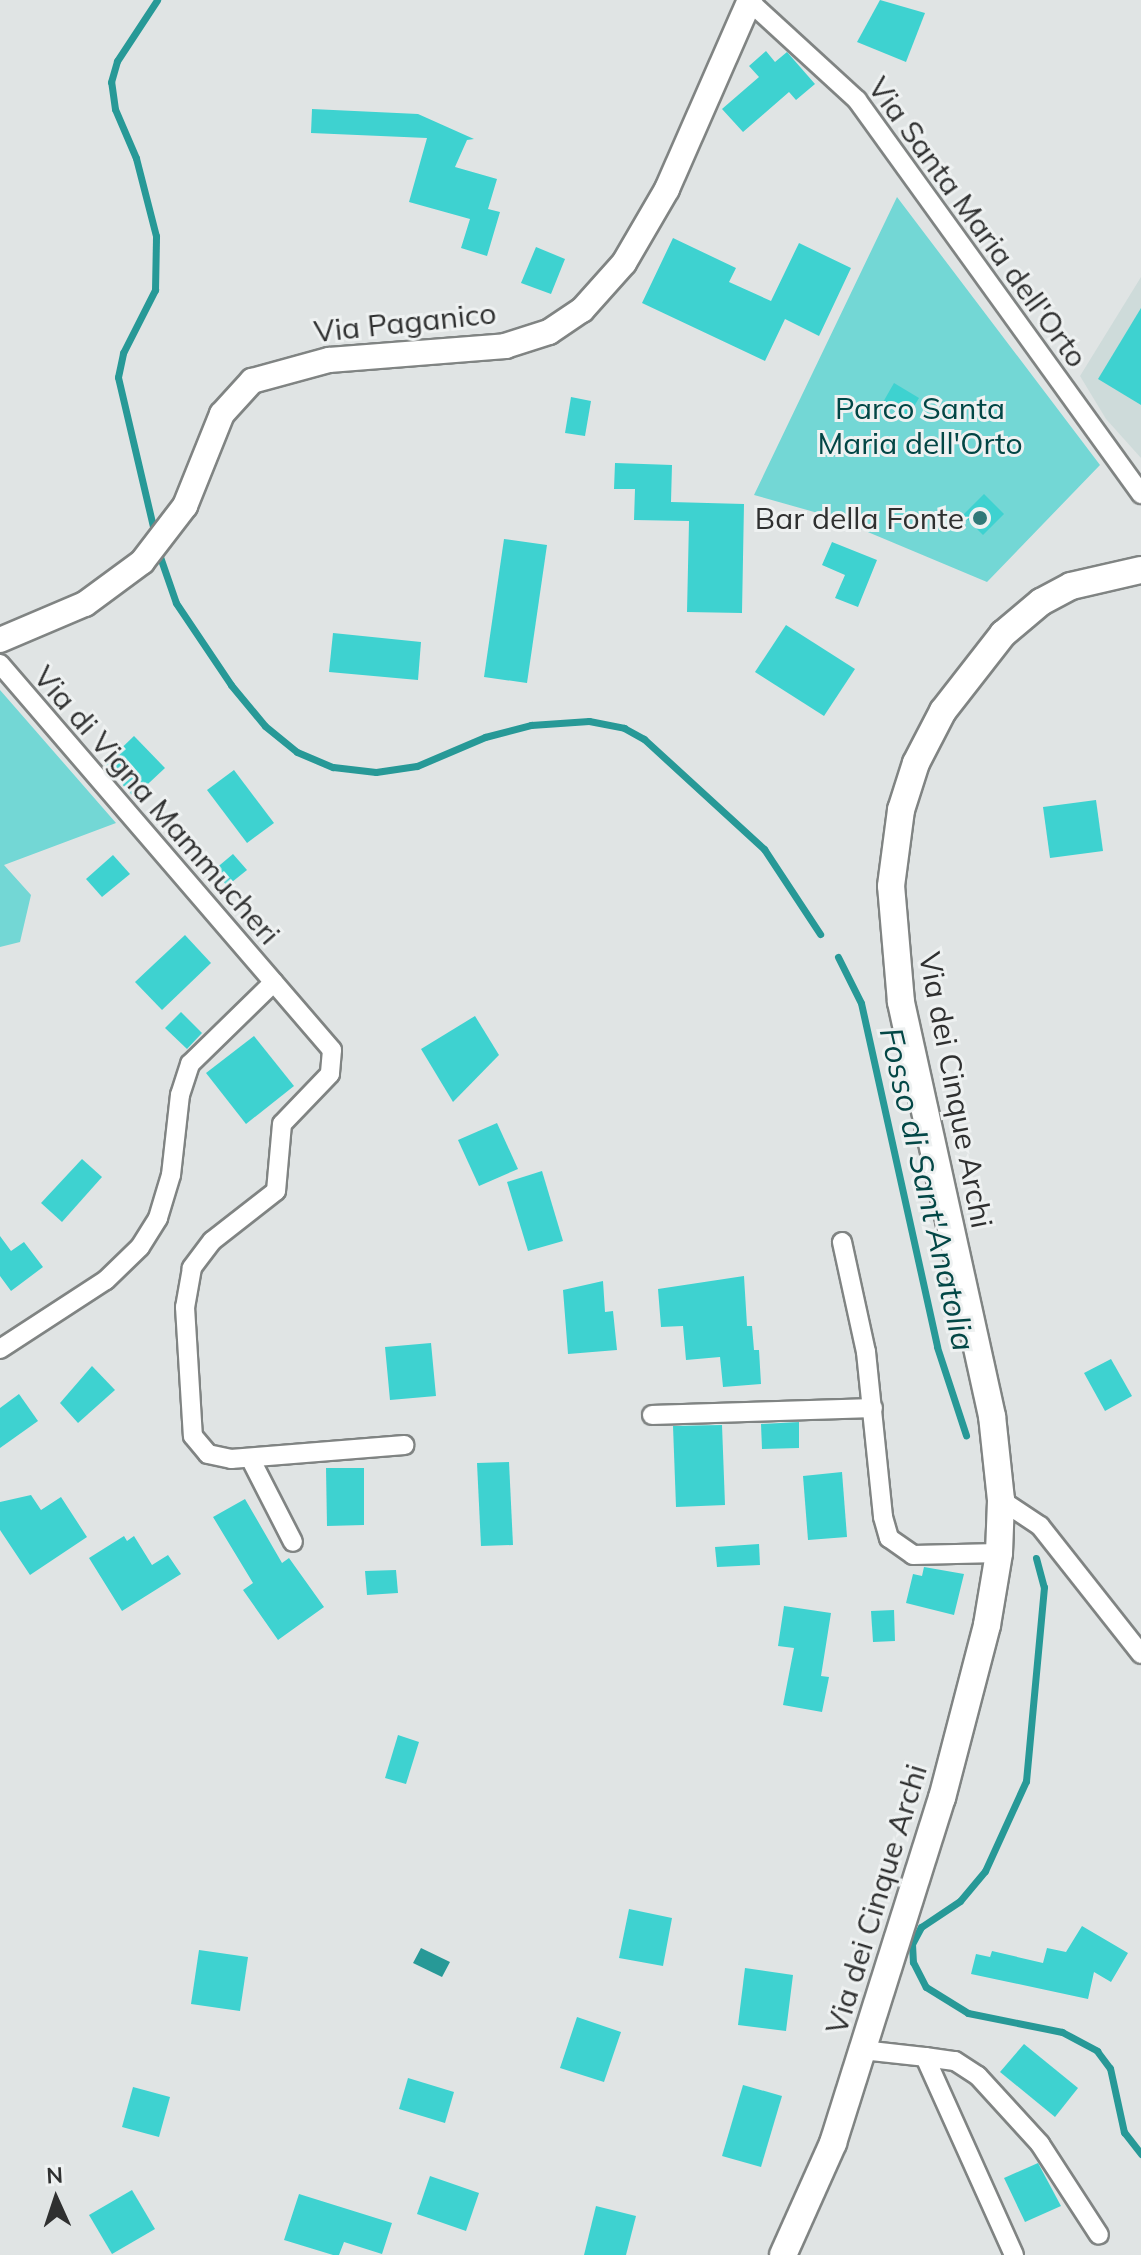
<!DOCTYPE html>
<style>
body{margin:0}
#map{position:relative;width:1141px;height:2255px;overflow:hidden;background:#e0e4e4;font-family:Mulish,sans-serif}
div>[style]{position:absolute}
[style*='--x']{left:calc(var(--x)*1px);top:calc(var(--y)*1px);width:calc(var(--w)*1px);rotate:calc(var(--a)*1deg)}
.built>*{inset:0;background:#cedbda}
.green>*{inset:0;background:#73d7d5}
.water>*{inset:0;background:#279997}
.stream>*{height:7px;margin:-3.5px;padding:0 3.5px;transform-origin:3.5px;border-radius:3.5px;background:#279997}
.building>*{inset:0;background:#3ed2d0}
.roads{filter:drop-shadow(2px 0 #808483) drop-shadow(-2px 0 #808483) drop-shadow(0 2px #808483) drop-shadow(0 -2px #808483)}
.minor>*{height:18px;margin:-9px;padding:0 9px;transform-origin:9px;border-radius:9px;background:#fff}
.tertiary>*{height:24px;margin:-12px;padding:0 12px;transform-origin:12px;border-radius:12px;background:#fff}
.secondary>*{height:26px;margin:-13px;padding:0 13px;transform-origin:13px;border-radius:13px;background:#fff}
.dots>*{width:22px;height:22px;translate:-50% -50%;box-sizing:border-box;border:4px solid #eef1f1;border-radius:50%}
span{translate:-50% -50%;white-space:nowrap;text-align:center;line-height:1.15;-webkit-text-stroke:6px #eef1f1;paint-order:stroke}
.street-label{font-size:30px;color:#2f3030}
.park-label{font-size:30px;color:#024645}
.poi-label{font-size:30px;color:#2f3030}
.right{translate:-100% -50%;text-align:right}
.water-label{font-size:32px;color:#034746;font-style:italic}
.north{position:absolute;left:16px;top:2159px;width:80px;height:80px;-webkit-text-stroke:6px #eef1f1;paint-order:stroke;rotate:357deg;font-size:22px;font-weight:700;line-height:32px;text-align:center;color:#2f3030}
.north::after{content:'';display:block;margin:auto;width:28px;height:36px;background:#2f3030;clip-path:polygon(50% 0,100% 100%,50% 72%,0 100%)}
</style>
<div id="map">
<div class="built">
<i style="clip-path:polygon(1141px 277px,1141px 458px,1106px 419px,1080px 376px)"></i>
</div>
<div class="green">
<i style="clip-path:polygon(897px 197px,1100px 465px,987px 582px,832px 517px,754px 495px)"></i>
<i style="clip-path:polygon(0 690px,116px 823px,4px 865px,31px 895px,20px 942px,0 947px)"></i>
</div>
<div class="water">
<i style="clip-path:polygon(421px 1948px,450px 1962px,442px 1977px,413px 1963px)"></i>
</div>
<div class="stream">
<i style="--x:155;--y:535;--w:162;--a:-103.2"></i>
<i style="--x:118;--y:377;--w:25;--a:-78"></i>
<i style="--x:123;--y:353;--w:71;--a:-63.1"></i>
<i style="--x:155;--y:290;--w:54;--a:-88.9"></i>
<i style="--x:156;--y:236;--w:81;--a:-104.4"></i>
<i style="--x:136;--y:158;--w:53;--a:-113.2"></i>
<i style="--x:115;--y:109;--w:27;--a:-98"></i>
<i style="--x:111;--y:82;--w:22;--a:-74"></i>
<i style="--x:117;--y:61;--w:73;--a:-56.7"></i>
<i style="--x:158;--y:551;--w:55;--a:70.9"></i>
<i style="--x:176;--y:603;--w:99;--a:56.1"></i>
<i style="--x:231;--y:685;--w:53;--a:50.3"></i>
<i style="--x:265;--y:726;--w:41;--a:39.1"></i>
<i style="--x:297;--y:752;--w:39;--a:23"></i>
<i style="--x:333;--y:767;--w:43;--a:6.6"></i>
<i style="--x:376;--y:772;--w:41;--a:-8.3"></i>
<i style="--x:417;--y:766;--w:74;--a:-23.1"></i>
<i style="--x:485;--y:737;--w:48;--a:-14.6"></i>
<i style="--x:531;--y:725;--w:58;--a:-3.9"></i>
<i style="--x:589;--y:721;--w:36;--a:11"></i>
<i style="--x:624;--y:728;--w:23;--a:29"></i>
<i style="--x:644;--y:739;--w:163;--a:42.5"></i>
<i style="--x:764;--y:849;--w:102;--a:56.6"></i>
<i style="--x:838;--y:957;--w:51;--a:63.4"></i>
<i style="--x:861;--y:1003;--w:352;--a:77.5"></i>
<i style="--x:937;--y:1347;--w:93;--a:71.8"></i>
<i style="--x:1036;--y:1558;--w:30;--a:75"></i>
<i style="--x:1044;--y:1587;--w:195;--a:95.3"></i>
<i style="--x:1026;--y:1781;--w:99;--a:114.5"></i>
<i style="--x:985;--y:1871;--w:39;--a:130"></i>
<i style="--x:960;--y:1901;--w:47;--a:146.3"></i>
<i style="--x:921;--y:1927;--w:19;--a:118"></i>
<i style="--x:912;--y:1944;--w:18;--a:87"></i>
<i style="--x:913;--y:1962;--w:28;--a:63"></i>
<i style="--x:926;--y:1987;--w:49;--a:31.8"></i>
<i style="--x:968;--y:2013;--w:96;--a:11.4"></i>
<i style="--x:1062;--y:2032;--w:40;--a:28"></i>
<i style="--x:1097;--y:2051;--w:21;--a:53"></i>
<i style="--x:1110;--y:2068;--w:66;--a:77.7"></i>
<i style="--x:1124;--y:2132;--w:28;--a:52"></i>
</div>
<div class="building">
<i style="clip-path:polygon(880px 0,925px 13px,906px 62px,857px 42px)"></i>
<i style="clip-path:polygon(766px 51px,775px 62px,787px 52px,815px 84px,796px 100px,789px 92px,743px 132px,722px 109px,759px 77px,749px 66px)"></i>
<i style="clip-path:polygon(312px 109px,418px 114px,474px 139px,467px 140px,455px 167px,497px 179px,488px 209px,500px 212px,487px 256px,461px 248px,470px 219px,409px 202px,427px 138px,311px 133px)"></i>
<i style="clip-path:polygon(673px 238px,736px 268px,729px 282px,771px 301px,799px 243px,851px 268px,819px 336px,785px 319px,765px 361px,642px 303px)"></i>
<i style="clip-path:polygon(536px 247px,565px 259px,551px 294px,521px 283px)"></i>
<i style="clip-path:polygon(1141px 308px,1141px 405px,1098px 379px)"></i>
<i style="clip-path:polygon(894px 383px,919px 398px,907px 418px,882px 404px)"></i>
<i style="clip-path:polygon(571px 397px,591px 401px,585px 436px,565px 433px)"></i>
<i style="clip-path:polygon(615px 463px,672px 465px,671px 502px,744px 504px,742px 613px,687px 612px,689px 521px,634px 520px,635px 489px,614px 489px)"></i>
<i style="clip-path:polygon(984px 494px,1004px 514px,983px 535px,963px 515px)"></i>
<i style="clip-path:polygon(504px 539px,547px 545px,527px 683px,484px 677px)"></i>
<i style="clip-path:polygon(832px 542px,877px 560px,858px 607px,835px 598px,845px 575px,822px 565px)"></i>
<i style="clip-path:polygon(786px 625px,855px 669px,824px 716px,755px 672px)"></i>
<i style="clip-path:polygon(333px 633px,421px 642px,418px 680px,329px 672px)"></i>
<i style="clip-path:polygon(134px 736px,165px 768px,134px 797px,104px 765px)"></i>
<i style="clip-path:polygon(234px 770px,274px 823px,247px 843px,207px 790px)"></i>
<i style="clip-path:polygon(1096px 800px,1103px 851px,1050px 858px,1043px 807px)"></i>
<i style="clip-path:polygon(233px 854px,247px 870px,227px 886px,214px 870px)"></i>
<i style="clip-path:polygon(113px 855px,130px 874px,102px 897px,86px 879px)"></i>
<i style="clip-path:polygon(185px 935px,211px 963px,162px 1010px,135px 982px)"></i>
<i style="clip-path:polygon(181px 1012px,202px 1033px,187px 1049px,165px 1028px)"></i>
<i style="clip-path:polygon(475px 1016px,499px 1055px,453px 1102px,421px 1049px)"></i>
<i style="clip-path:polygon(254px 1036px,294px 1086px,246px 1124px,206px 1073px)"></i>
<i style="clip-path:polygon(497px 1123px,518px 1169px,479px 1186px,458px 1140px)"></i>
<i style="clip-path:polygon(82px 1159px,102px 1177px,62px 1222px,41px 1203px)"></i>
<i style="clip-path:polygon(542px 1171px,563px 1241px,528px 1251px,507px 1182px)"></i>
<i style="clip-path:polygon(0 1236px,11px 1251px,24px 1242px,43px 1267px,11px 1291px,0 1276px)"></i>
<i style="clip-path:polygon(744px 1276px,747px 1326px,752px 1326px,754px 1350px,759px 1350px,761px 1384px,723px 1387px,720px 1357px,686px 1360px,683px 1326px,661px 1327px,658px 1289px)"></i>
<i style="clip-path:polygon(603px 1281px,605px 1312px,613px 1311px,617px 1350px,568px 1354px,563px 1290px)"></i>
<i style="clip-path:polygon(431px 1343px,436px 1396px,390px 1400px,385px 1347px)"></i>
<i style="clip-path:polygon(1111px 1359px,1132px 1396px,1105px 1411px,1084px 1373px)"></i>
<i style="clip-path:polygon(92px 1366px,115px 1390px,78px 1423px,60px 1403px)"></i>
<i style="clip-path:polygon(19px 1394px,38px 1421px,0 1448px,0 1408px)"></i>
<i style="clip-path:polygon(799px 1422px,799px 1448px,762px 1449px,761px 1424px)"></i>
<i style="clip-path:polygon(722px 1425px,725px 1505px,676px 1507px,673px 1426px)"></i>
<i style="clip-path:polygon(509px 1462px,513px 1545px,481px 1546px,477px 1463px)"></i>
<i style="clip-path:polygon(326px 1468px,364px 1468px,364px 1525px,327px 1526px)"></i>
<i style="clip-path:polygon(842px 1472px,847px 1537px,808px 1540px,803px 1476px)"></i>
<i style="clip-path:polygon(31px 1495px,41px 1510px,61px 1497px,87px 1537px,30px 1575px,0 1530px,0 1502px)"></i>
<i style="clip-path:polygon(245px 1499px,282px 1563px,289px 1558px,324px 1607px,278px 1640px,243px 1590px,253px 1583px,213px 1517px)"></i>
<i style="clip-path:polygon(124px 1536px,127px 1541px,134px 1536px,152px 1565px,168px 1555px,181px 1574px,122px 1611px,89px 1558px)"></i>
<i style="clip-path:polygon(759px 1544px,760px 1565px,717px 1567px,715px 1547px)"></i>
<i style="clip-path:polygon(924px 1567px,964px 1574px,954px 1615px,906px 1603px,913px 1574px,922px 1576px)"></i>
<i style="clip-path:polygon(396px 1570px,398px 1593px,367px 1595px,365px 1571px)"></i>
<i style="clip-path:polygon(784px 1606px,831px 1613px,821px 1676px,829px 1677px,822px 1712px,783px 1705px,794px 1648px,778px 1646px)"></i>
<i style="clip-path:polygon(894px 1610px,895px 1641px,873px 1642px,871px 1611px)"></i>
<i style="clip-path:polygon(398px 1735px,419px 1742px,406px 1784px,385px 1778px)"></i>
<i style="clip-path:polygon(629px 1909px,672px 1918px,663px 1966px,619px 1958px)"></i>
<i style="clip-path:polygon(1082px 1926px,1128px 1953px,1111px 1982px,1094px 1972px,1088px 1999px,971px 1974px,976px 1954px,990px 1957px,992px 1951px,1043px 1963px,1047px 1948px,1066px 1952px)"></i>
<i style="clip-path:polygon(199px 1950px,248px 1957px,240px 2011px,191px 2004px)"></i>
<i style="clip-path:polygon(745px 1968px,793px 1975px,786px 2031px,738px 2025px)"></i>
<i style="clip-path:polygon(577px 2017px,621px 2032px,604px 2082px,560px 2068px)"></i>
<i style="clip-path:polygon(1024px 2044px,1078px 2088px,1055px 2117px,1000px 2072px)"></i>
<i style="clip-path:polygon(408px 2078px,454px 2092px,445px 2123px,399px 2109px)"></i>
<i style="clip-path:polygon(743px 2085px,782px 2096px,761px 2167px,722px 2156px)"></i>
<i style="clip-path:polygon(133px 2087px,170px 2097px,159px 2137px,122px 2127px)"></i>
<i style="clip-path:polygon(1038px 2163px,1061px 2206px,1025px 2222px,1004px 2178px)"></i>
<i style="clip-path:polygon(430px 2176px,479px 2193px,466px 2231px,417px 2214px)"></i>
<i style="clip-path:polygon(132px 2190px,155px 2229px,112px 2254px,89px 2215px)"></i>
<i style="clip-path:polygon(299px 2194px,392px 2223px,382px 2254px,344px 2242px,339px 2255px,333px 2255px,284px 2240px)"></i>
<i style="clip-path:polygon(596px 2206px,636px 2216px,626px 2255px,584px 2255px)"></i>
</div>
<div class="roads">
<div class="minor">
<i style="--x:749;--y:1;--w:147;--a:42.5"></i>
<i style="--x:857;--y:100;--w:486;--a:54.2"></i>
<i style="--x:0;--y:664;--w:509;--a:49.3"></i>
<i style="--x:332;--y:1050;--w:24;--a:95"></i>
<i style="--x:330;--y:1074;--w:69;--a:133.8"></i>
<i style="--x:282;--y:1124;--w:67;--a:95.1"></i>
<i style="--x:276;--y:1191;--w:81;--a:142"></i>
<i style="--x:212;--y:1241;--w:34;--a:127"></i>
<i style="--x:192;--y:1268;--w:40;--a:100"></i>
<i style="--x:185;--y:1307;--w:129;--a:86.5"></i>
<i style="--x:193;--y:1436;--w:23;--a:50"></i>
<i style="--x:208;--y:1454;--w:24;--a:12"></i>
<i style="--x:231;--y:1459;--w:174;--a:-4.6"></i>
<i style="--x:842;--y:1242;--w:113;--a:77.7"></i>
<i style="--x:866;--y:1352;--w:166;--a:84.1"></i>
<i style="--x:883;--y:1517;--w:22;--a:74"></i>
<i style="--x:889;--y:1538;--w:29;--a:35"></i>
<i style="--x:913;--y:1555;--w:86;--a:-1.3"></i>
<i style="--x:0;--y:1349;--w:126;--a:-33.1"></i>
<i style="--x:106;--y:1280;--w:47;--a:-44.1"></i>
<i style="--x:140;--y:1247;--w:34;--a:-58"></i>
<i style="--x:158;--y:1218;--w:45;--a:-73.2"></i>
<i style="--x:171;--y:1175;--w:81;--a:-83.6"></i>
<i style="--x:180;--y:1095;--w:33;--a:-72"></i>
<i style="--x:190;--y:1064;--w:117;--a:-44.3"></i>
<i style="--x:652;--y:1415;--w:221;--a:-1.8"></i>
<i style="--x:250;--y:1458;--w:94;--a:62.9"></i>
<i style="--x:1001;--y:1500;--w:47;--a:33.7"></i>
<i style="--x:1040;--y:1526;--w:163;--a:51.7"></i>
<i style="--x:862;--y:2050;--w:63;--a:6.3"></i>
<i style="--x:925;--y:2057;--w:217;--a:65.8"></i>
<i style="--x:925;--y:2057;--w:30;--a:8"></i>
<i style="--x:955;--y:2061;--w:27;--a:33"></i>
<i style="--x:978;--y:2076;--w:92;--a:47.6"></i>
<i style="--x:1040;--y:2144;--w:108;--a:57"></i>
</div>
<div class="tertiary">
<i style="--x:0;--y:640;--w:92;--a:-23"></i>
<i style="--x:85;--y:604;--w:71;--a:-36.4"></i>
<i style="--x:142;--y:562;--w:71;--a:-52.5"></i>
<i style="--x:185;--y:506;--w:99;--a:-68.1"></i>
<i style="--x:222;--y:414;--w:45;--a:-47.7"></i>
<i style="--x:252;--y:381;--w:80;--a:-15.3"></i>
<i style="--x:329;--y:360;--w:177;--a:-4.5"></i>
<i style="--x:505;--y:346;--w:46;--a:-17.7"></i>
<i style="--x:549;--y:332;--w:40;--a:-34"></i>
<i style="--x:582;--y:310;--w:63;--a:-48.2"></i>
<i style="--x:624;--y:263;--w:86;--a:-59.8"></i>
<i style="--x:667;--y:189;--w:206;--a:-66.3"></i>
</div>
<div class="secondary">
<i style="--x:783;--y:2255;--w:123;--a:-65.9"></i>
<i style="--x:833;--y:2143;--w:362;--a:-72.5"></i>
<i style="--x:942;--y:1798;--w:179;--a:-75.4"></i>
<i style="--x:987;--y:1625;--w:73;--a:-80.5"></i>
<i style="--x:999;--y:1553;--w:53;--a:-87.8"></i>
<i style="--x:1001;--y:1500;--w:84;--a:-96.1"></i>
<i style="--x:992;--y:1416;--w:424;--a:-102.4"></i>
<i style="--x:901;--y:1002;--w:116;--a:-94.9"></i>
<i style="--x:891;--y:886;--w:77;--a:-82.5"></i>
<i style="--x:901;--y:810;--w:49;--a:-72.3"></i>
<i style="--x:916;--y:763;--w:59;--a:-62.6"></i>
<i style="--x:943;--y:711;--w:98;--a:-52.1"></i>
<i style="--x:1003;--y:634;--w:50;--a:-40.1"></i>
<i style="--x:1041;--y:602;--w:34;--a:-28"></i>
<i style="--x:1071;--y:586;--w:72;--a:-12.9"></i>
</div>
</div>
<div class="dots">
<i style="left:980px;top:518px;background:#307978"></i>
</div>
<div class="street-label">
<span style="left:978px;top:222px;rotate:54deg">Via Santa Maria dell'Orto</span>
<span style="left:405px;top:322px;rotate:-6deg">Via Paganico</span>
<span style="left:157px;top:805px;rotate:49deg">Via di Vigna Mammucheri</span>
<span style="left:956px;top:1090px;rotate:79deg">Via dei Cinque Archi</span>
<span style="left:876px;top:1899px;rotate:-73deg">Via dei Cinque Archi</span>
</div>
<div class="park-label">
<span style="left:920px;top:425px">Parco Santa<br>Maria dell'Orto</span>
</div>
<div class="poi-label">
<span class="right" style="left:964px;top:518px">Bar della Fonte</span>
</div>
<div class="water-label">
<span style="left:928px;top:1189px;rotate:77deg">Fosso di Sant'Anatolia</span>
</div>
<div class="north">N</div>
</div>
